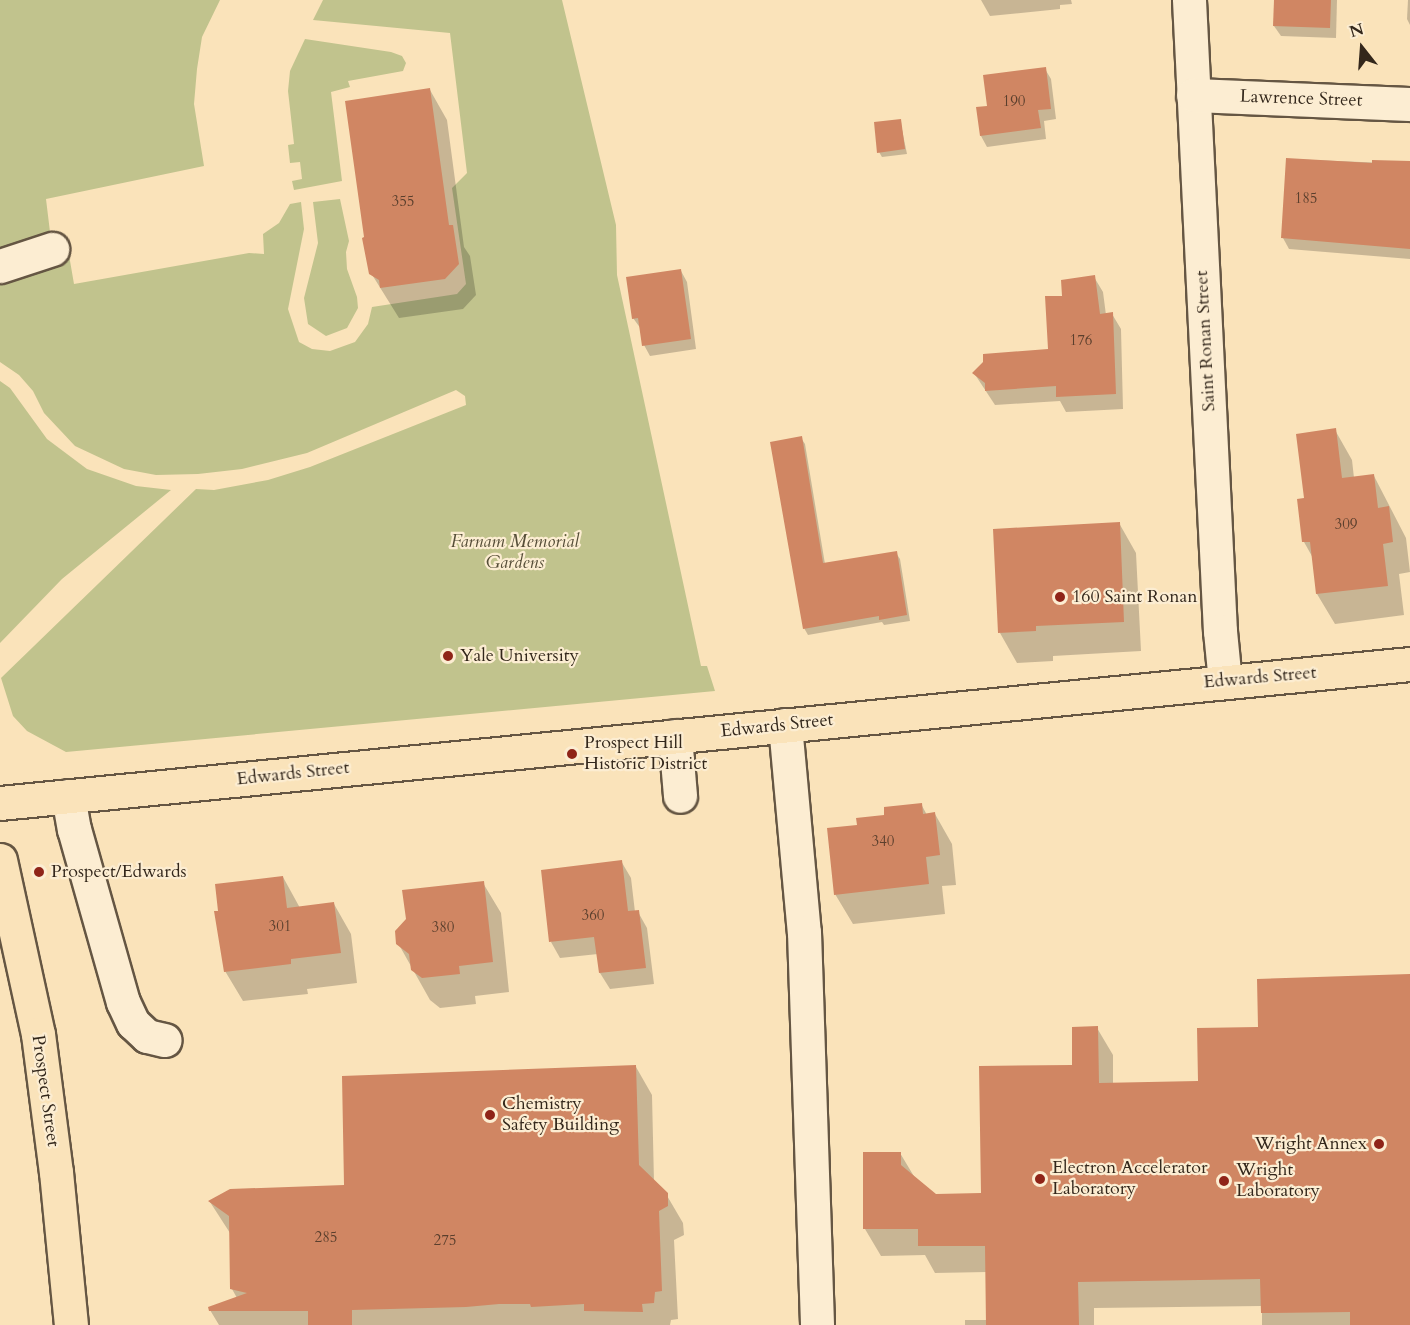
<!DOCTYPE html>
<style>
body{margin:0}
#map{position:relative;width:1410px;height:1325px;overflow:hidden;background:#fae3ba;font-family:Cardo,serif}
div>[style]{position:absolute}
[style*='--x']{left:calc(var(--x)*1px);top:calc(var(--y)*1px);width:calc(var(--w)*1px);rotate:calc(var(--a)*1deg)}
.green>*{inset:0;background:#c1c38d}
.shadow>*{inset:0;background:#0003}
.building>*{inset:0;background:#d08663}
.roads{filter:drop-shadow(2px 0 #655643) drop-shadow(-2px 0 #655643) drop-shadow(0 2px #655643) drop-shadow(0 -2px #655643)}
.minor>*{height:33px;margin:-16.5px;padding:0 16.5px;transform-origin:16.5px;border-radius:16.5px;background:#fcedd2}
.major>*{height:33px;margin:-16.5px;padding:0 16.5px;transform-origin:16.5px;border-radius:16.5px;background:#fae3ba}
.dots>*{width:16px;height:16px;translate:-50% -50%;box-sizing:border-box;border:3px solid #fcedd2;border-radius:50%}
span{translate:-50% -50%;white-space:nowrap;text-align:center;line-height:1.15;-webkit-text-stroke:4.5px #fcedd2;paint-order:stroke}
.number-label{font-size:15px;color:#5a3f2d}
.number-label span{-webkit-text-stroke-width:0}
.street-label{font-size:18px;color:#33271b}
.park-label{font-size:18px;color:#564e38;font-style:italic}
.poi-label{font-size:18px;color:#33271b}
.left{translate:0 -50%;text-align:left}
.right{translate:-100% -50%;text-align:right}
.north{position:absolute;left:1332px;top:18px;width:60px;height:60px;-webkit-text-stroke:4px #fcedd2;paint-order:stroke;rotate:343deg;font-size:16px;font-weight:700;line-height:24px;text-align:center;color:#33271b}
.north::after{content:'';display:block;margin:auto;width:21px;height:27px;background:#33271b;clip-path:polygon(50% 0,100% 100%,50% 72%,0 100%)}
</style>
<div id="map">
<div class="green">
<i style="clip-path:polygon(0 0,220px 0,202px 37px,197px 69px,194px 104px,204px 166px,46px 199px,50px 232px,0 251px)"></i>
<i style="clip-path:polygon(323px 0,562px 0,616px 225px,617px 275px,701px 666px,707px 666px,715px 691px,66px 752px,27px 731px,13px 716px,1px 678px,196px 489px,214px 490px,268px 480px,310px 467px,466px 405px,465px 396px,456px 390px,307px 453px,242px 469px,198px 474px,156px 475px,124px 469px,75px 446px,44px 413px,33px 391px,19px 375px,0 362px,0 279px,69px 255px,74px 284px,249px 253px,264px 254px,263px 234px,279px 223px,290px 204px,301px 202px,304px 229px,288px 309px,299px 342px,312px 349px,330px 351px,355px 342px,368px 324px,372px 307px,457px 294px,466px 284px,452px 188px,467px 173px,450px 33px,313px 20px)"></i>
<i style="clip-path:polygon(305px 39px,391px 52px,402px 56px,406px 63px,403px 71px,348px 81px,350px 87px,331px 92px,342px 181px,294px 190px,292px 181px,302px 179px,300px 162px,290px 163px,288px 145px,294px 144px,288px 91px,290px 71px)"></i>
<i style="clip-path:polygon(340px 199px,349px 241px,346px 252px,347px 269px,357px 297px,358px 308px,347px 328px,326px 336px,308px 324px,304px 298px,318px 243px,313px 202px)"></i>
<i style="clip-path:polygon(0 381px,10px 388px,47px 439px,87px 469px,136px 486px,171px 490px,62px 579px,0 643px)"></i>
</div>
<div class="shadow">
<i style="clip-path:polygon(981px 0,1071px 0,1072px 4px,1060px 5px,1060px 9px,990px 16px)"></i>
<i style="clip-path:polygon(1275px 0,1337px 0,1336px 38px,1281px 36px,1274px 26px)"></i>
<i style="clip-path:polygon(1408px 0,1410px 0,1410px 25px,1407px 19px)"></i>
<i style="clip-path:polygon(1045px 69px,1051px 79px,1056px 119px,1044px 121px,1046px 139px,987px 147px,981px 136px,978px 109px,989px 108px)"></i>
<i style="clip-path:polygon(430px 90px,447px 120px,464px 247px,470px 256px,476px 295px,463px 309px,399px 318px,371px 273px,366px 239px)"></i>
<i style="clip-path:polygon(900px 120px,907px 154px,882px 157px,879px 152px)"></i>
<i style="clip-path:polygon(1288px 159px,1410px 164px,1410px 259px,1289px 249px,1283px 238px)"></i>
<i style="clip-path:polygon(681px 271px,687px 282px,696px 349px,650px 356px,644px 345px,641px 329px,633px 318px)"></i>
<i style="clip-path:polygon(1094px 277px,1103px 292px,1106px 315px,1112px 314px,1121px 329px,1123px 409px,1066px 412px,1060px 401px,995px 405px,974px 373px,1049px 351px,1063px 297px)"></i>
<i style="clip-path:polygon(1335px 430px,1352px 460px,1354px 478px,1374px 476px,1406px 538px,1410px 572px,1399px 574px,1404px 615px,1335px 624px,1317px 594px,1313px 558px,1304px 542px,1306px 499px)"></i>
<i style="clip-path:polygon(801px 438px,805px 444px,825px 564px,896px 553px,900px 559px,910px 621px,884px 625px,882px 622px,808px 635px,804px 628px)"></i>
<i style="clip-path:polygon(1119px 523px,1136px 553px,1141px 651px,1053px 656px,1053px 661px,1017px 663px,1000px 633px)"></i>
<i style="clip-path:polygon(921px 804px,927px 815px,935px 814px,952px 844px,956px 885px,942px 886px,945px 914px,853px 924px,835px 894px,859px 826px)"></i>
<i style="clip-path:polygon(621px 861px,631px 878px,635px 912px,638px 912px,647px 928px,654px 984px,610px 989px,600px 973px,598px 954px,560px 958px,551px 942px)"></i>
<i style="clip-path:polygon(283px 877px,300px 908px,334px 904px,351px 934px,357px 983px,307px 989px,308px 994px,243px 1001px,225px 971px)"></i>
<i style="clip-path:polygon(483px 883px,501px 913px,509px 992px,475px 996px,476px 1004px,440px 1008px,430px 1000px,398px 943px)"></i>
<i style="clip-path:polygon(1410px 976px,1410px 1325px,1262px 1325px,1262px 1306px,1094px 1308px,1094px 1325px,965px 1325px,965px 1320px,988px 1320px,987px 1272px,935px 1273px,925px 1255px,881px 1256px,865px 1229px,900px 1153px,915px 1178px,936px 1196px,982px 1195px,1074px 1066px,1097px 1028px,1113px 1055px,1113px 1084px,1200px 1083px,1259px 1028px)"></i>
<i style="clip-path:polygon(636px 1067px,652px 1095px,654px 1182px,666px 1194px,683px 1223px,684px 1235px,674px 1240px,678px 1319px,671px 1320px,670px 1325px,219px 1325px,210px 1310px,237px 1298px,232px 1289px,230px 1233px,210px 1202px,346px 1187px)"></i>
</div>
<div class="building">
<i style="clip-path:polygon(1274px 0,1331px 0,1330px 28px,1273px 26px)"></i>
<i style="clip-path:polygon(1046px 67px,1051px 109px,1038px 110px,1041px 128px,980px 136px,976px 107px,987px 106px,983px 75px)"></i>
<i style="clip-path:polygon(430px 88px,449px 225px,453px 225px,459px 264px,445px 279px,380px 288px,379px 280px,369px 274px,362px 238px,364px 237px,345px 101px)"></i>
<i style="clip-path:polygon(901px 119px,905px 149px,877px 153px,874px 122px)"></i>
<i style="clip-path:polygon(1286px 158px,1372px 163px,1372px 160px,1410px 161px,1410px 249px,1281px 238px)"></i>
<i style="clip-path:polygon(681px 269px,691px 339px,642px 346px,638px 318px,632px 319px,626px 277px)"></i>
<i style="clip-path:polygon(1095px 275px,1100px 314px,1113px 312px,1116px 394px,1056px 397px,1056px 386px,985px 391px,985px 383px,972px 373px,983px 362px,983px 354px,1048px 349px,1045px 296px,1062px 296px,1061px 280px)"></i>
<i style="clip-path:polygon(1336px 428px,1342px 478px,1374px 474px,1378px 508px,1389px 506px,1393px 542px,1383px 544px,1388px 586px,1316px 594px,1310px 542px,1302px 542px,1297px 499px,1304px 498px,1296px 434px)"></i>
<i style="clip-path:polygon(802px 436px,823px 563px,897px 551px,907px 615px,879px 620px,879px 616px,803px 629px,770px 442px)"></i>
<i style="clip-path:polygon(1120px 522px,1124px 622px,1036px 626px,1036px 631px,998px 633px,993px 529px)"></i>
<i style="clip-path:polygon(922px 803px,923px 814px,935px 812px,940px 855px,926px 857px,929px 884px,834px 895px,827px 828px,857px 825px,856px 818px,884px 815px,884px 807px)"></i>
<i style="clip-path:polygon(622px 860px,628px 911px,639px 910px,646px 968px,599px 973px,594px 937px,549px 942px,541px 870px)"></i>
<i style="clip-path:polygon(283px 876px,287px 908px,334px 902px,341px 953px,291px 959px,291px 964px,224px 972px,214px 911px,218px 911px,215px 884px)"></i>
<i style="clip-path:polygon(484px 881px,493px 962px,459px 966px,460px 974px,422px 978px,411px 970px,409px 954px,396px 944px,395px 931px,406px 919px,402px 890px)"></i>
<i style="clip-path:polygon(1410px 974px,1410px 1325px,1350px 1325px,1350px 1312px,1261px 1313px,1260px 1279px,1078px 1282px,1079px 1325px,986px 1325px,985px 1246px,918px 1246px,918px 1229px,863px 1229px,863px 1152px,901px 1152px,901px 1165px,936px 1194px,981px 1193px,979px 1066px,1072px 1065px,1072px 1027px,1098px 1026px,1099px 1083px,1198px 1081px,1197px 1028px,1258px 1027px,1257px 979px)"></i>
<i style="clip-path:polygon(636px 1065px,639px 1165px,668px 1193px,668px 1206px,659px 1211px,662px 1291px,655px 1292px,654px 1303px,642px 1304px,643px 1312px,584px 1311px,584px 1304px,531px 1307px,530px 1304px,499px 1304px,466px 1307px,352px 1310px,352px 1325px,308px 1325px,308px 1311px,209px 1311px,208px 1307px,247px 1293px,230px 1289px,229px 1216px,208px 1201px,230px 1189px,344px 1185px,342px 1076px)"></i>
</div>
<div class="roads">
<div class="minor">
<i style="--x:1189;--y:0;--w:632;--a:87.19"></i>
<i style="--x:1220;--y:631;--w:51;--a:84.4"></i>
<i style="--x:1193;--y:95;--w:217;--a:2.4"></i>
<i style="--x:0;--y:266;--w:55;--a:-18.1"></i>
<i style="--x:785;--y:725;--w:208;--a:84.8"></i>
<i style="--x:804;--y:932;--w:393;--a:88.1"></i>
<i style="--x:675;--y:736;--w:60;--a:85.2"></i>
<i style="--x:68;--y:796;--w:34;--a:80"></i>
<i style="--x:74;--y:829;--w:180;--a:74.2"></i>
<i style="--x:123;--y:1002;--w:23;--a:65"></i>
<i style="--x:133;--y:1023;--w:19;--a:43"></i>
<i style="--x:147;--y:1036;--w:18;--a:13"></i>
</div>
<div class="major">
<i style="--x:0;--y:803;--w:1417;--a:-5.63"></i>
<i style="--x:0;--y:860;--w:178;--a:77.7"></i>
<i style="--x:38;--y:1034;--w:139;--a:82.6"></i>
<i style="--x:56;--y:1172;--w:154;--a:84.4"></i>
</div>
</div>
<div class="dots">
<i style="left:1060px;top:597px;background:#8f2418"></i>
<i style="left:448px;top:656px;background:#8f2418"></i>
<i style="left:572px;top:754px;background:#8f2418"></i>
<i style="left:39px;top:872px;background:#8f2418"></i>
<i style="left:490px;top:1115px;background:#8f2418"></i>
<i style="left:1379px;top:1144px;background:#8f2418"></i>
<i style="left:1040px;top:1179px;background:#8f2418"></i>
<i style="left:1224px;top:1181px;background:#8f2418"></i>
</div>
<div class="number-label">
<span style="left:1014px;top:102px">190</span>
<span style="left:1306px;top:199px">185</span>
<span style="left:403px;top:202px">355</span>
<span style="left:1081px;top:341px">176</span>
<span style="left:1346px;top:525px">309</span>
<span style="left:883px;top:842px">340</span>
<span style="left:593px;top:916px">360</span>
<span style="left:280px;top:927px">301</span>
<span style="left:443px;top:928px">380</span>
<span style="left:326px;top:1238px">285</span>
<span style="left:445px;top:1241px">275</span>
</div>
<div class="street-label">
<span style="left:1301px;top:99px;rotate:2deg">Lawrence Street</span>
<span style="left:1206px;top:341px;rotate:-93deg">Saint Ronan Street</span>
<span style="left:1260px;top:678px;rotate:-5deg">Edwards Street</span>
<span style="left:777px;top:726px;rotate:-6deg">Edwards Street</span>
<span style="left:293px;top:774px;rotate:-6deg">Edwards Street</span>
<span style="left:45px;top:1091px;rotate:82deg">Prospect Street</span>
</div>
<div class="park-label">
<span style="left:515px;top:553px">Farnam Memorial<br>Gardens</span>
</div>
<div class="poi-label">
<span class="left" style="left:1072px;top:597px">160 Saint Ronan</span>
<span class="left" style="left:460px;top:656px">Yale University</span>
<span class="left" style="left:584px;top:754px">Prospect Hill<br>Historic District</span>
<span class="left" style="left:51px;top:872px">Prospect/Edwards</span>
<span class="left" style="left:502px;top:1115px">Chemistry<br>Safety Building</span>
<span class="right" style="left:1367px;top:1144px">Wright Annex</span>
<span class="left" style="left:1052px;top:1179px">Electron Accelerator<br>Laboratory</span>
<span class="left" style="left:1236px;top:1181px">Wright<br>Laboratory</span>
</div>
<div class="north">N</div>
</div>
